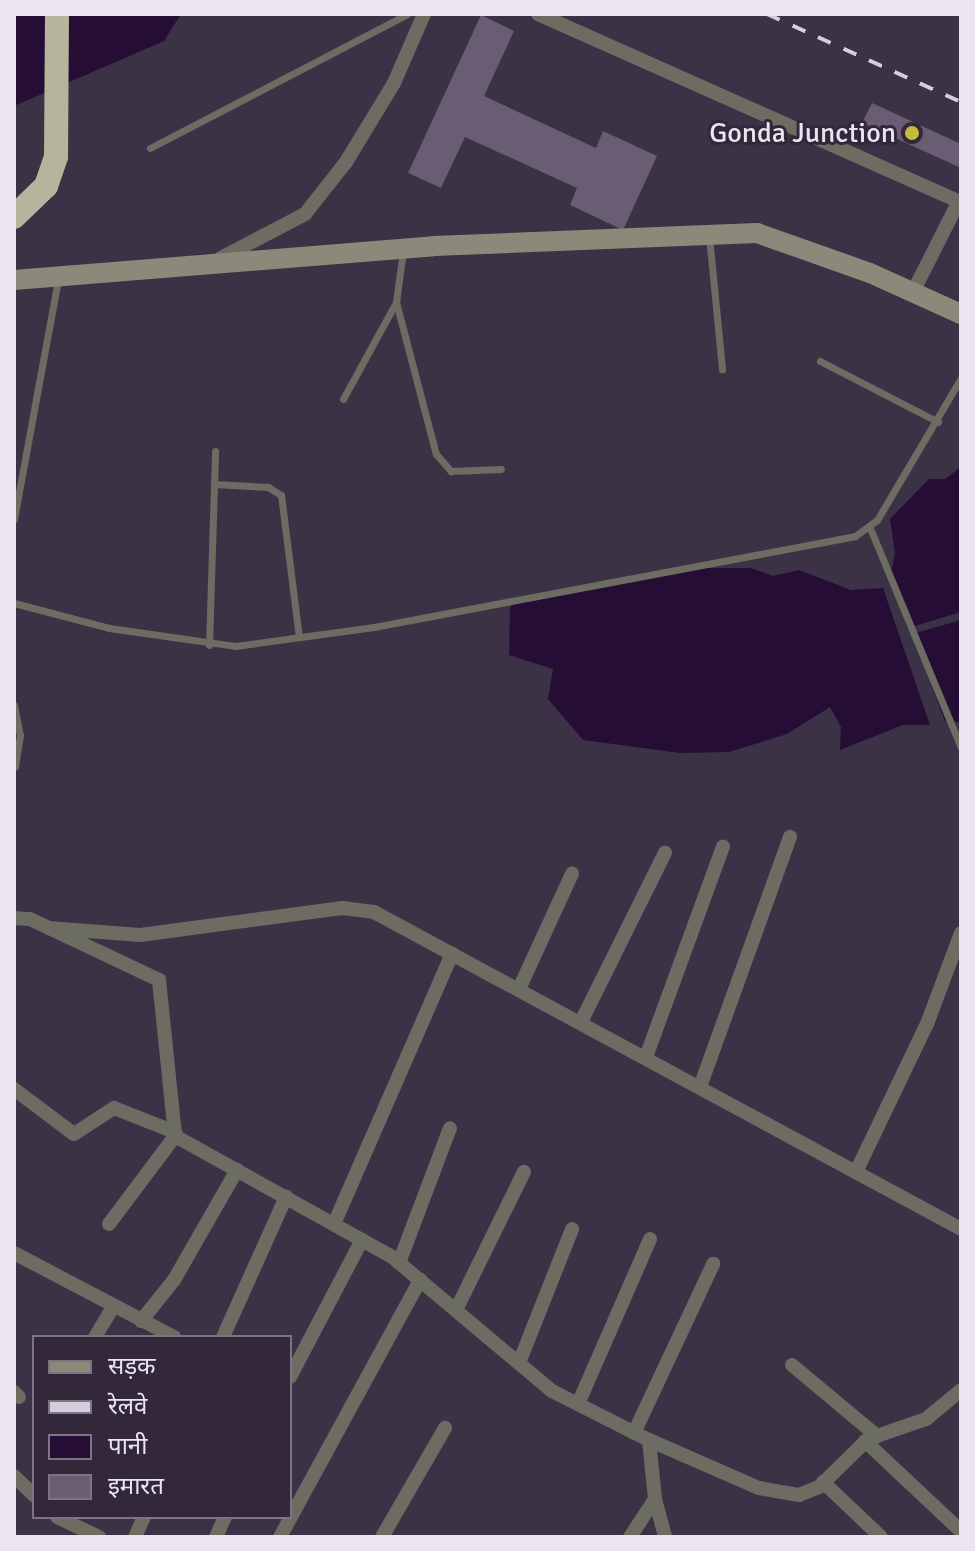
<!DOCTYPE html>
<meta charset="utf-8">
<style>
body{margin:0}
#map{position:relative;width:975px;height:1551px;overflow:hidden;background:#3c3245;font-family:Signika,"Noto Sans Devanagari",sans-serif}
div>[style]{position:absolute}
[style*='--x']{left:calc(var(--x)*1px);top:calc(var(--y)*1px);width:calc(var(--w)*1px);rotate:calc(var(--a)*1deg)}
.water>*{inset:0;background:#250d35}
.building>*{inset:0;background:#685d72}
.lane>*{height:7px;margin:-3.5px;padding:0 3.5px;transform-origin:3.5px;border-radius:3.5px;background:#6d6c62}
.street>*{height:14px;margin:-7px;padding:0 7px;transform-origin:7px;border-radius:7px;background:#6d6c62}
.secondary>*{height:20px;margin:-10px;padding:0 10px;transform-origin:10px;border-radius:10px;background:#8b8a7a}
.highway>*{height:24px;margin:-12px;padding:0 12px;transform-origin:12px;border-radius:12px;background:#b6b59c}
.rail>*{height:4px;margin-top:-2px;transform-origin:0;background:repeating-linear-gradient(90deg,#d5cfdc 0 14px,transparent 0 28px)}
.dots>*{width:22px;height:22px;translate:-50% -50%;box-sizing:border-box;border:4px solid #32283a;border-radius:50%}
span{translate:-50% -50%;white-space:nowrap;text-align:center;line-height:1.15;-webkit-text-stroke:6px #32283a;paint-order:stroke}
.poi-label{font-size:28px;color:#ebe5f1}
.right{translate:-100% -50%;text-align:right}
.frame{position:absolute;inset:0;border:16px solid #ebe5f1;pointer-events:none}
.legend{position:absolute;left:32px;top:1335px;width:260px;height:184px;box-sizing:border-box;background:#32283a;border:2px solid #7c7483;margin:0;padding:10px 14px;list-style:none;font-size:24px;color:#ebe5f1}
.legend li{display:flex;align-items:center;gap:16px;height:40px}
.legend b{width:40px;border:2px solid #7c7483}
</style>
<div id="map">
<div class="water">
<i style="clip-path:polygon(14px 14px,181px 14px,164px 41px,14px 106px)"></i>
<i style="clip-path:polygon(961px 467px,961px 612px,908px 628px,890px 577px,895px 553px,890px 519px,929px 479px,945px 479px)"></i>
<i style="clip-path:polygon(700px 568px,751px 568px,773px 576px,799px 570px,851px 590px,883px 588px,930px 725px,903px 725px,840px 750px,841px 727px,830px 707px,787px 734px,729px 752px,680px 753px,583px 740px,548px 699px,553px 669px,509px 655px,510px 607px,528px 596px)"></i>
<i style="clip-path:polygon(961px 620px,961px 722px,945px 721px,912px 634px)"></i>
</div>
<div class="building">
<i style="clip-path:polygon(481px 15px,514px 31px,484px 96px,596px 148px,603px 131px,657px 156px,623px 230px,570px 205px,577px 188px,465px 137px,441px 188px,408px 173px)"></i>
<i style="clip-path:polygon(872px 103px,961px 144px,961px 168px,862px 123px)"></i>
</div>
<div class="lane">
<i style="--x:150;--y:148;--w:290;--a:-27.5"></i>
<i style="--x:709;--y:236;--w:134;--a:84.4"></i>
<i style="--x:396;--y:302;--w:157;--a:75.3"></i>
<i style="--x:436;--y:454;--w:23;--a:49"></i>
<i style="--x:451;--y:471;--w:50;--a:-2.3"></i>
<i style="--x:820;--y:361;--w:133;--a:27.3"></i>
<i style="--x:343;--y:399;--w:111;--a:-61.3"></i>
<i style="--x:396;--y:302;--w:51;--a:-82.2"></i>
<i style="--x:214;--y:484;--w:54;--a:3.2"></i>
<i style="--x:268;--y:487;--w:15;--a:32"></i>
<i style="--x:281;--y:495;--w:143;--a:82.8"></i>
<i style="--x:14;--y:519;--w:244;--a:-79.6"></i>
<i style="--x:870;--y:528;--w:238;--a:67.5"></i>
<i style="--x:14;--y:603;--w:98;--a:14.7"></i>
<i style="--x:109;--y:628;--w:127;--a:8.1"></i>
<i style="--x:235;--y:646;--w:140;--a:-7.8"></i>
<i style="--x:374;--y:627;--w:490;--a:-10.7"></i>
<i style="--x:855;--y:536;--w:27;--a:-36"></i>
<i style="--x:877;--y:520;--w:165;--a:-59.4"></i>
<i style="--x:209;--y:645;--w:194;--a:-88.2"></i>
<i style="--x:14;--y:705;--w:31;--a:79"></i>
<i style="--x:20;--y:735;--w:32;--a:99"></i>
</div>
<div class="street">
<i style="--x:538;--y:14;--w:463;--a:24"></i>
<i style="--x:221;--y:258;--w:95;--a:-27.6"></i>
<i style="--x:305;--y:214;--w:66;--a:-51.7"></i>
<i style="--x:346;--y:162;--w:92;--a:-58.7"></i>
<i style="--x:394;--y:83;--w:75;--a:-66.5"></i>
<i style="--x:913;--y:292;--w:102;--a:-63.2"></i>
<i style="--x:14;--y:918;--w:16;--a:4"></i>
<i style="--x:30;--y:919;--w:143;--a:25.3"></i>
<i style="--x:159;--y:980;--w:157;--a:84.1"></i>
<i style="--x:175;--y:1136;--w:247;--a:29.1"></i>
<i style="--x:391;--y:1256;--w:210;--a:40"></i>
<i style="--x:552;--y:1391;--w:109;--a:26.8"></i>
<i style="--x:649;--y:1440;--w:59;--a:84.2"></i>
<i style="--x:655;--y:1499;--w:45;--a:123.3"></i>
<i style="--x:49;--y:928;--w:91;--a:4.4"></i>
<i style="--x:140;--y:935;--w:204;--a:-7.6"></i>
<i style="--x:342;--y:908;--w:32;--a:7"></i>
<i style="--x:374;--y:912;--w:667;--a:28.37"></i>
<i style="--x:519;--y:989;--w:127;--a:-65.3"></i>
<i style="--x:581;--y:1022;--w:189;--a:-63.6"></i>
<i style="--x:646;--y:1057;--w:224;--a:-69.9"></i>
<i style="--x:700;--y:1087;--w:266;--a:-70.2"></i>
<i style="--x:14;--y:1089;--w:75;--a:36.9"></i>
<i style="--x:74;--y:1134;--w:48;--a:-33"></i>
<i style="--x:114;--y:1108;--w:66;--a:21.5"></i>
<i style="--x:856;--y:1172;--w:164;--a:-64.4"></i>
<i style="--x:927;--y:1024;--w:97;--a:-69.5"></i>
<i style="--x:109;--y:1224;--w:110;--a:-53.1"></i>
<i style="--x:334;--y:1224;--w:295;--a:-66.4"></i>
<i style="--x:14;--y:1253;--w:181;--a:27.7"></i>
<i style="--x:399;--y:1263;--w:144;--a:-69.3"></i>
<i style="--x:456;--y:1310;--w:154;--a:-63.8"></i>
<i style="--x:141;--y:1321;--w:53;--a:-51.2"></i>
<i style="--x:174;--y:1280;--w:127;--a:-60.2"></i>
<i style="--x:95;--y:1337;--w:35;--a:-59"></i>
<i style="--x:223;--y:1337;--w:154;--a:-65.8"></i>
<i style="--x:519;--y:1363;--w:144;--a:-68.4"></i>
<i style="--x:792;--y:1365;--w:111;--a:39.9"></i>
<i style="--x:290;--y:1377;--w:155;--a:-62.3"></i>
<i style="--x:14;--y:1392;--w:7;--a:45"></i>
<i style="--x:578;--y:1404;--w:180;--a:-66.4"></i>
<i style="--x:634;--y:1433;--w:187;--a:-64.9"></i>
<i style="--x:649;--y:1440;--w:120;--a:23.6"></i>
<i style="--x:759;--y:1488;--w:41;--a:9.9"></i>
<i style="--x:799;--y:1495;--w:22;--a:-22"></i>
<i style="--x:819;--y:1487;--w:69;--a:-44.4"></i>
<i style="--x:868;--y:1439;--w:61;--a:-19"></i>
<i style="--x:926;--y:1419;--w:45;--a:-39.6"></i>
<i style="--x:865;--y:1441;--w:132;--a:43.2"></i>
<i style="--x:14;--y:1476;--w:28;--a:44"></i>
<i style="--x:823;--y:1482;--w:80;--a:43.5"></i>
<i style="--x:655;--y:1499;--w:39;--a:75"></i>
<i style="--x:57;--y:1517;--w:47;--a:25.5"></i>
<i style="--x:135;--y:1537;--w:22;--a:-66"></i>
<i style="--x:216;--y:1537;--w:22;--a:-66"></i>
<i style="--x:280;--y:1537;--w:293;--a:-61.4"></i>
<i style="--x:382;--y:1537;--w:126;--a:-60"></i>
</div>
<div class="secondary">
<i style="--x:14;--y:280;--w:421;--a:-4.6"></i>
<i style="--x:434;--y:246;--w:323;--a:-2.3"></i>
<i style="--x:757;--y:233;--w:120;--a:19.5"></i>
<i style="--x:870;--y:273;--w:100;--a:24.3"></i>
</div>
<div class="highway">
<i style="--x:14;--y:217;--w:45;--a:-44.1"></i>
<i style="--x:46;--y:186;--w:31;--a:-71"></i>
<i style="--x:56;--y:157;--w:143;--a:-89.6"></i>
</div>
<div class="rail">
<i style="--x:767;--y:14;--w:213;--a:24.4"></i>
</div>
<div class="dots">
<i style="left:912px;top:133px;background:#c5bc3d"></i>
</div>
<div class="poi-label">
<span class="right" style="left:896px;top:133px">Gonda Junction</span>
</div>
<div class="frame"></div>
<ul class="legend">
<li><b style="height:10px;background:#8b8a7a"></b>सड़क</li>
<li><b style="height:10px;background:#d5cfdc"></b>रेलवे</li>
<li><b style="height:22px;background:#250d35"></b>पानी</li>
<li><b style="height:22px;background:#685d72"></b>इमारत</li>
</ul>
</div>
